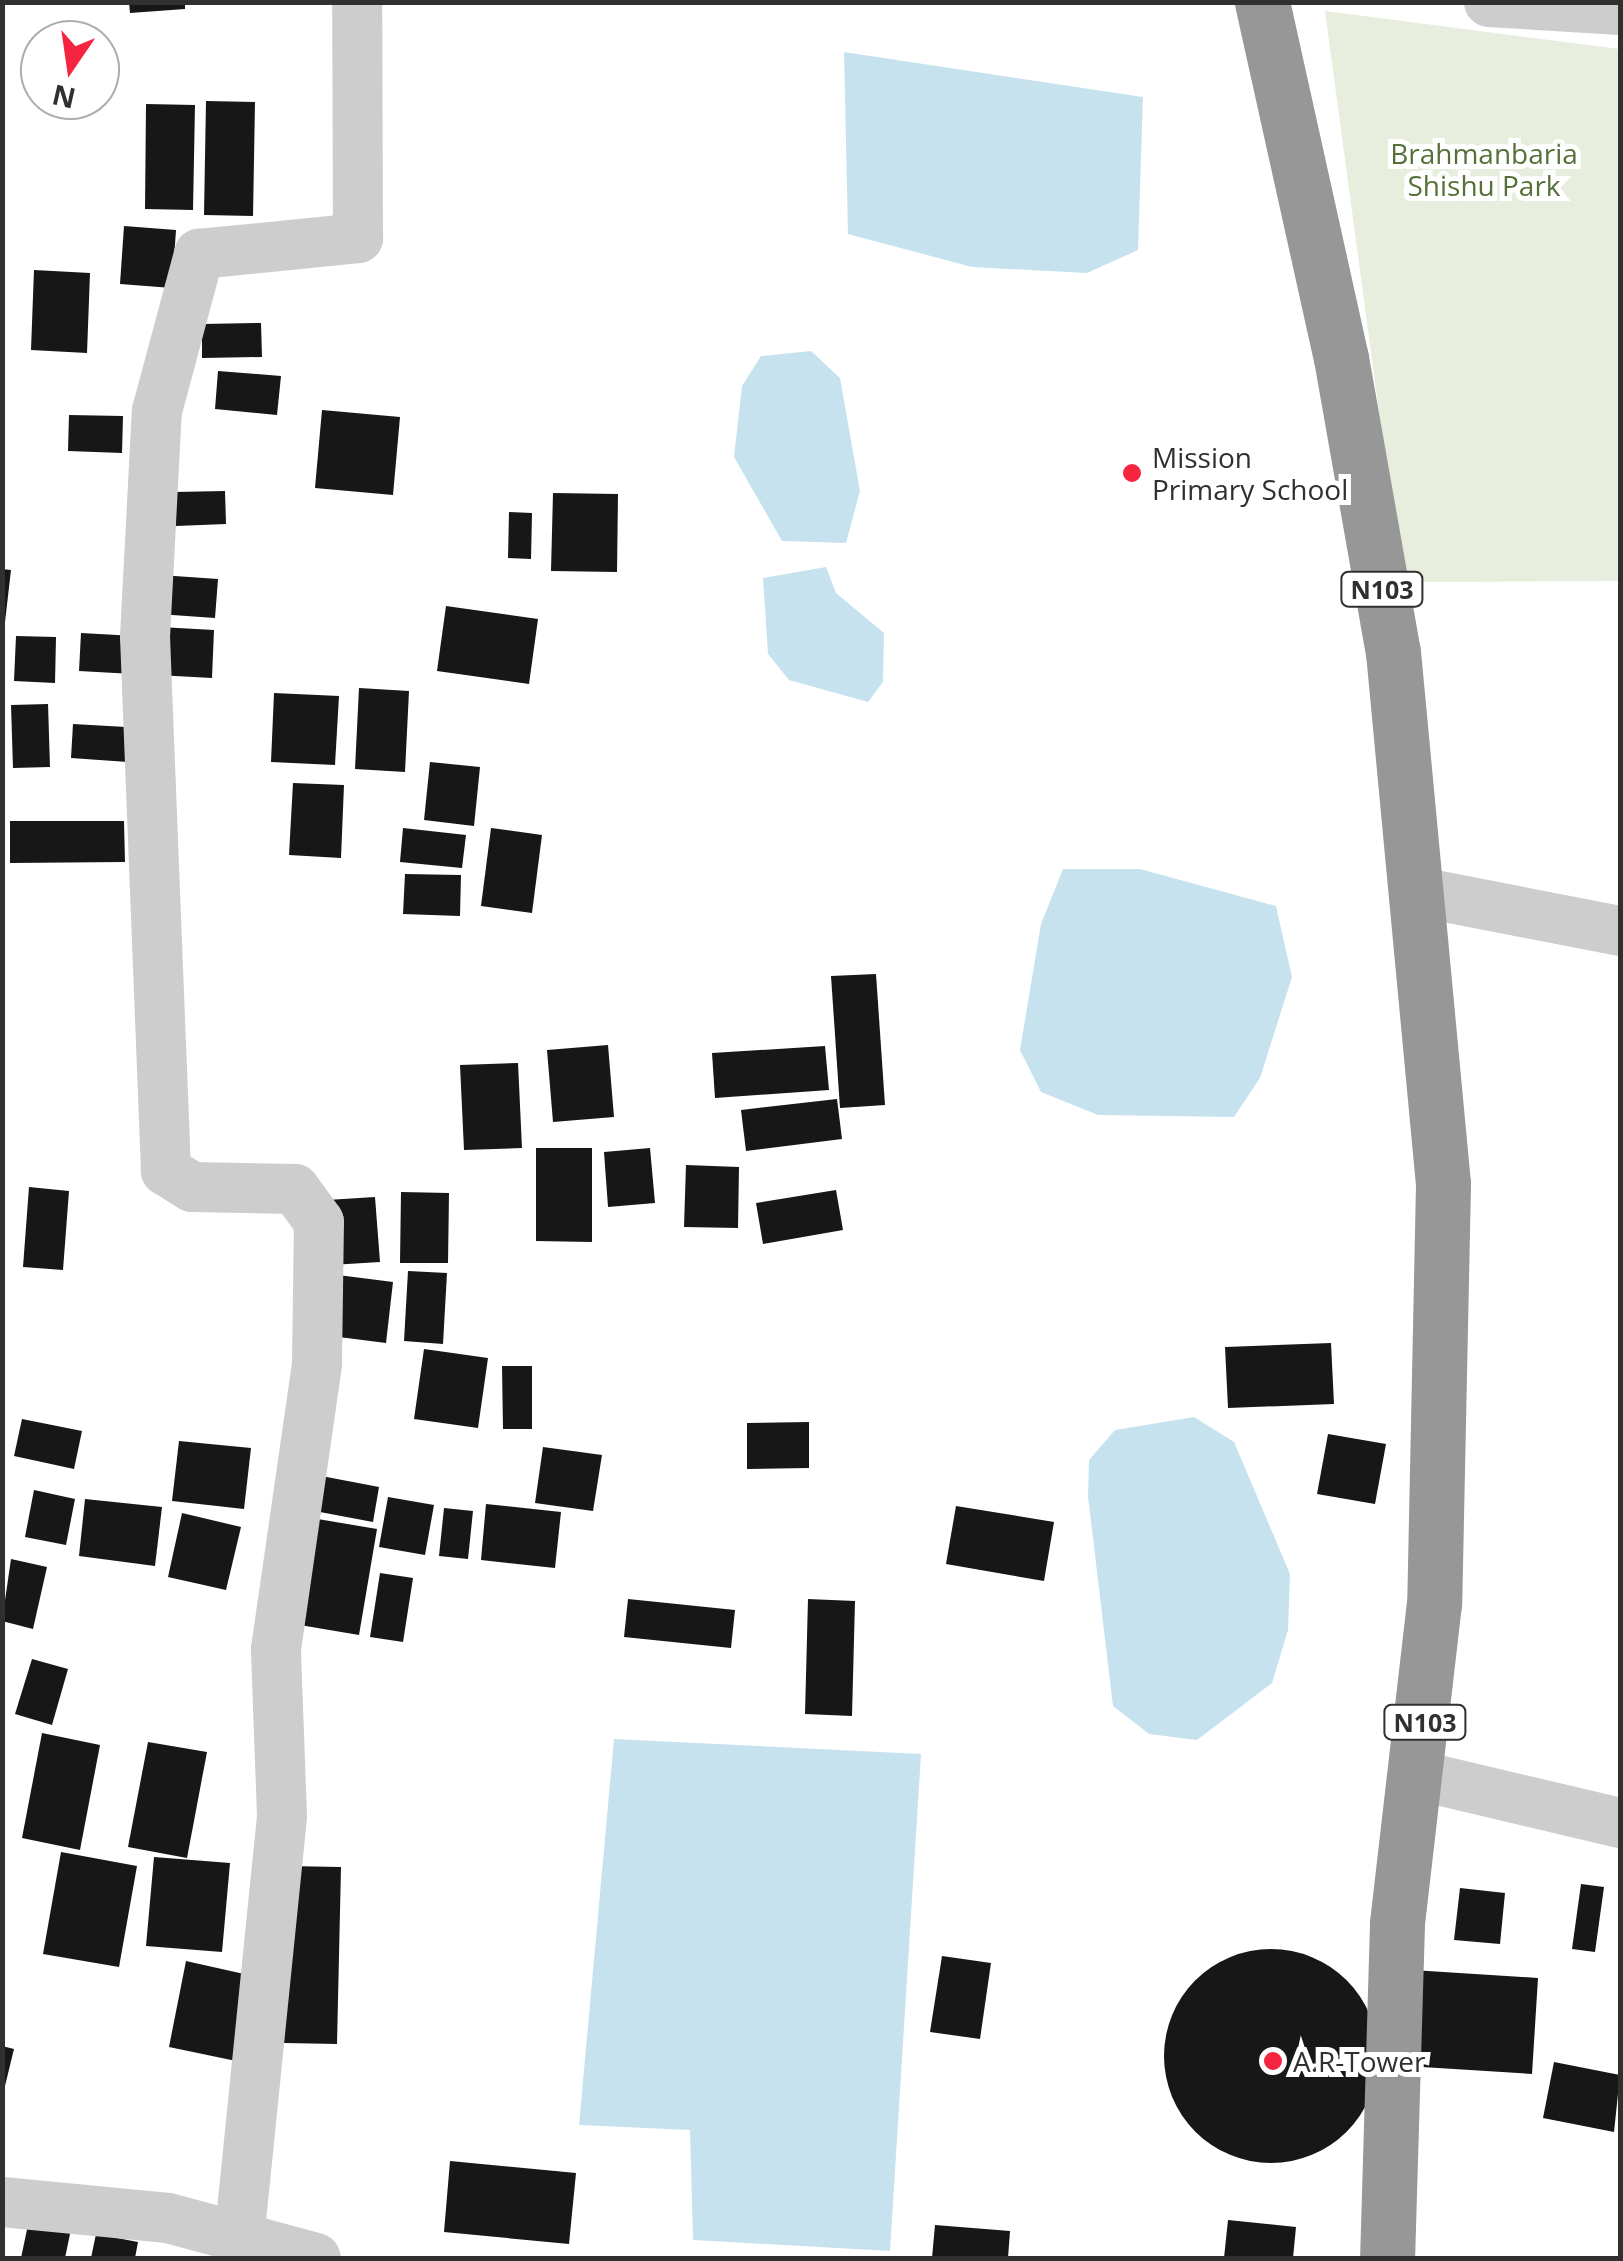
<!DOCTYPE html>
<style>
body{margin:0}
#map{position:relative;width:1623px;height:2261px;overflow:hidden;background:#fff;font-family:"Open Sans",sans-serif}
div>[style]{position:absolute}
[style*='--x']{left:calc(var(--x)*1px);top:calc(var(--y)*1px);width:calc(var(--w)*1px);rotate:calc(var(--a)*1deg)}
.green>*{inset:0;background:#e7eedd}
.water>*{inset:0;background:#c7e2ef}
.building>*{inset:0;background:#171717}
.round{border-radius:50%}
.minor>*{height:50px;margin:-25px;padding:0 25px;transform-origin:25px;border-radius:25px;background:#cdcdcd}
.highway>*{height:55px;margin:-27.5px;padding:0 27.5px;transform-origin:27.5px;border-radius:27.5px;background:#979797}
.dots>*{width:28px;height:28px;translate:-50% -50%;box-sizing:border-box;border:5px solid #fff;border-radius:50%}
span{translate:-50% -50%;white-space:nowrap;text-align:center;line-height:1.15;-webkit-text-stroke:10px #fff;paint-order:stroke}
.shield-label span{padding:2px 8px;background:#fff;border:2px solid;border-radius:8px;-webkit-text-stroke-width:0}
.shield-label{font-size:25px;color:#303030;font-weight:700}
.park-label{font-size:28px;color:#567039}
.poi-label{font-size:28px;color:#303030}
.left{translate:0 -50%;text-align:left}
.frame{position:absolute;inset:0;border:5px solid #303030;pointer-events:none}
.north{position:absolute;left:20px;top:20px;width:100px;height:100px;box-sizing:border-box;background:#fff;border:2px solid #acacac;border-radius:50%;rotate:193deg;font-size:28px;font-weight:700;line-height:40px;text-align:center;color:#303030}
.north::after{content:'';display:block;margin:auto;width:35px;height:45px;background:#f5243f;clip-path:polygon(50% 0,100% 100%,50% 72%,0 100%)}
</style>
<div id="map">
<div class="green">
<i style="clip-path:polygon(1325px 11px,1620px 49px,1620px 581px,1402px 582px)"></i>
</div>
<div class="water">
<i style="clip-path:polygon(844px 52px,1143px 97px,1138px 250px,1087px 273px,972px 267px,848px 234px)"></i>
<i style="clip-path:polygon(811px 351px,840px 378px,860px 491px,846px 543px,782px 541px,734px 457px,742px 386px,761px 356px)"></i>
<i style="clip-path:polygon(826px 567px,836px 593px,884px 633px,883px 682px,868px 702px,789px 680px,768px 654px,763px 578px)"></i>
<i style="clip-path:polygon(1063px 869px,1140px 869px,1276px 906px,1292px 977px,1260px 1078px,1234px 1117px,1098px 1115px,1041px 1092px,1020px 1050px,1041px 924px)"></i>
<i style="clip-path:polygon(1194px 1417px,1234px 1442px,1290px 1574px,1288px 1630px,1272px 1683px,1197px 1740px,1149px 1734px,1113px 1706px,1088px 1496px,1089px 1460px,1115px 1430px)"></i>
<i style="clip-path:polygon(614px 1739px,921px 1754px,890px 2251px,693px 2240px,690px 2130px,579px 2125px)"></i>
</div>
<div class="building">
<i style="clip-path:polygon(129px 2px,185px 2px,185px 9px,130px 13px)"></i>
<i style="clip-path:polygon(206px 101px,255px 102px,253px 216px,204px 215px)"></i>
<i style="clip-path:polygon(146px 104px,195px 105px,193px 210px,145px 209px)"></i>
<i style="clip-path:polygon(124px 226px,176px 230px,172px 288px,120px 284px)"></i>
<i style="clip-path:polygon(34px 270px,90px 273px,87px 353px,31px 350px)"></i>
<i style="clip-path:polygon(261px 323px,262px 357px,202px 358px,202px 324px)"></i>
<i style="clip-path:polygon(218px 371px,281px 376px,277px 415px,215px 409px)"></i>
<i style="clip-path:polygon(322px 410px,400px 417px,393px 495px,315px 488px)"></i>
<i style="clip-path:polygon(69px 415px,123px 416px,122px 453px,68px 451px)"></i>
<i style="clip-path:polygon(225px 491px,226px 524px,176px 526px,174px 492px)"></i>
<i style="clip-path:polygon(553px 493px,618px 494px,617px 572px,551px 571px)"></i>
<i style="clip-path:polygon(509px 512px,532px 513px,531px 559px,508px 558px)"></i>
<i style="clip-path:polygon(2px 569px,11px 570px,5px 622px,2px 622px)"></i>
<i style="clip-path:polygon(160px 575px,218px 579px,215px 618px,158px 614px)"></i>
<i style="clip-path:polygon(446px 606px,538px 619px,529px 684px,437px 671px)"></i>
<i style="clip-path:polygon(160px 627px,214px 630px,212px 678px,157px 675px)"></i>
<i style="clip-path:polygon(81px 633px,135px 636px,133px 674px,79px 671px)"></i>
<i style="clip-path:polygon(16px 636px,56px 637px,55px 683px,14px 681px)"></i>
<i style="clip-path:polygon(359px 688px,409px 691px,405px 772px,355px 769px)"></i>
<i style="clip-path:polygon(274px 693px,339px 696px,335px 765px,271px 762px)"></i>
<i style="clip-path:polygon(48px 704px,50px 767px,13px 768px,11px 705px)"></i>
<i style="clip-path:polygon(73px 724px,144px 728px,142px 763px,71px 758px)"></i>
<i style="clip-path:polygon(430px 762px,480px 767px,474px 826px,424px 820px)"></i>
<i style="clip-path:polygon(293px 783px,344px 785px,341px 858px,289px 855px)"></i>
<i style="clip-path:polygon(10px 821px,124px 821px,125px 862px,10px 863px)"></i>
<i style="clip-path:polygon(403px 828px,466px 835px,462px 868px,400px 862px)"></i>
<i style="clip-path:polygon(491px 828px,542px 835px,532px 913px,481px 906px)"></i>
<i style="clip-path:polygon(405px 874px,461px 875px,460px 916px,403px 914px)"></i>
<i style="clip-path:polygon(876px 974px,885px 1105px,840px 1108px,831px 976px)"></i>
<i style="clip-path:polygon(608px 1045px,614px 1117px,553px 1122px,547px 1050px)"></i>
<i style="clip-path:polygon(825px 1046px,829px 1090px,715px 1098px,712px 1053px)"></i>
<i style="clip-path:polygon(518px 1063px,522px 1148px,464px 1150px,460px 1065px)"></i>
<i style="clip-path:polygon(837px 1099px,842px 1139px,746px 1151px,741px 1110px)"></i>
<i style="clip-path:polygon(536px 1148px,592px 1148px,592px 1242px,536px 1241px)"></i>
<i style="clip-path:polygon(650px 1148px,655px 1203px,608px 1207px,604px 1152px)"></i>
<i style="clip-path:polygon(686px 1165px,739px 1167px,738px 1228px,684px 1227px)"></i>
<i style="clip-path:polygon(29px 1187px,69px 1191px,63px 1270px,23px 1267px)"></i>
<i style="clip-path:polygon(836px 1190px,843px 1230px,763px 1244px,756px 1203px)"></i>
<i style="clip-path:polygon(401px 1192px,449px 1193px,448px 1263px,400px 1263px)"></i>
<i style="clip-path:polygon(375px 1197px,380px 1262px,331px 1265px,327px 1200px)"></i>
<i style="clip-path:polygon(408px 1271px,447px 1273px,443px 1344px,404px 1341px)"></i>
<i style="clip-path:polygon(338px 1275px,393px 1282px,386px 1343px,331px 1336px)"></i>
<i style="clip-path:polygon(1331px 1343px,1334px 1404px,1228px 1408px,1225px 1347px)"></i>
<i style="clip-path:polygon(424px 1349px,488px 1358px,478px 1428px,414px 1419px)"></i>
<i style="clip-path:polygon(502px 1366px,532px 1366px,532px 1429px,503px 1429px)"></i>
<i style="clip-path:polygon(22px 1419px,82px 1431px,74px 1469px,14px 1456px)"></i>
<i style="clip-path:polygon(809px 1422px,809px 1468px,747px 1469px,747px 1423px)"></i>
<i style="clip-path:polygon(1328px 1434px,1386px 1444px,1375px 1504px,1317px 1494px)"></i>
<i style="clip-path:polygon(179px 1441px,251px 1448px,244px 1509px,172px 1501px)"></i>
<i style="clip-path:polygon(543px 1447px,602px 1455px,593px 1511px,535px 1503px)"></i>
<i style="clip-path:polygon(311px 1474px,379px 1487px,373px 1522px,304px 1509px)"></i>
<i style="clip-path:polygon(34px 1490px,75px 1499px,66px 1545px,25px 1537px)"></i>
<i style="clip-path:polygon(388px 1497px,434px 1505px,425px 1555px,379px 1547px)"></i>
<i style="clip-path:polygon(85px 1499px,162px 1507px,155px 1566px,79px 1556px)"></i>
<i style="clip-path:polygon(486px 1504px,561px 1512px,555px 1568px,481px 1560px)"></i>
<i style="clip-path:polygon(956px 1506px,1054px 1522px,1044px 1581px,946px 1564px)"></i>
<i style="clip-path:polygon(444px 1508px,473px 1511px,468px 1559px,439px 1556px)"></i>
<i style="clip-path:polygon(182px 1513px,241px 1527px,226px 1590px,168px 1577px)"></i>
<i style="clip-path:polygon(300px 1516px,377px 1529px,359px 1635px,282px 1622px)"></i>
<i style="clip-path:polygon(11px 1559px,47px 1567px,33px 1629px,2px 1621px)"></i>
<i style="clip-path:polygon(380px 1573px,413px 1578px,403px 1642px,370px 1637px)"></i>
<i style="clip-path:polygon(628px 1599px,735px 1610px,731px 1648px,624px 1637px)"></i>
<i style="clip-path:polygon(808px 1599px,855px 1601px,852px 1716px,805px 1714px)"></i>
<i style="clip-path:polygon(32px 1659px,68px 1669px,52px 1725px,15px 1714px)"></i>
<i style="clip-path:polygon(42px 1733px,100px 1745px,80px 1850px,22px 1838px)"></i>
<i style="clip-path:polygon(148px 1742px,207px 1752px,187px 1858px,128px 1847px)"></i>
<i style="clip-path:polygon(61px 1852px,137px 1866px,119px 1967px,43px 1954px)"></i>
<i style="clip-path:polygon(154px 1857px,230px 1863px,222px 1952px,146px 1946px)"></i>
<i style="clip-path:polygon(287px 1866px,341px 1867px,337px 2044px,284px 2043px)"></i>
<i style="clip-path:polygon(1581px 1884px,1604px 1887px,1595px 1952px,1572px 1949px)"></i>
<i style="clip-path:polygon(1460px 1888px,1505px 1893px,1500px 1944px,1454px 1940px)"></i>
<i class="round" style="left:1164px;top:1949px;width:214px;height:214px"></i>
<i style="clip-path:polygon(942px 1956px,991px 1963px,980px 2039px,930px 2032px)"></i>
<i style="clip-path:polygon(186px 1961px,253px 1976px,236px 2061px,169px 2047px)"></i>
<i style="clip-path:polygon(1412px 1970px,1538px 1978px,1532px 2074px,1406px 2066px)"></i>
<i style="clip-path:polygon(2px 2046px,14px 2049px,4px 2090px,2px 2090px)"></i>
<i style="clip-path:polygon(1554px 2062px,1620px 2075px,1614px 2132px,1543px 2118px)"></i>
<i style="clip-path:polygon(450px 2161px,576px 2173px,569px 2244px,444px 2232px)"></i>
<i style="clip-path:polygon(29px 2220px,71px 2229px,65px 2258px,21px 2258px)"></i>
<i style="clip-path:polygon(1228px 2220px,1296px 2227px,1293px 2258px,1224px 2258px)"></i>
<i style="clip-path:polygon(935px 2225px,1010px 2231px,1008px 2258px,932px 2258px)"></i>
<i style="clip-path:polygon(96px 2234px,138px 2242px,135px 2258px,91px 2258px)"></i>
</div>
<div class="minor">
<i style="--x:1489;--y:2;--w:131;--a:3.5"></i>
<i style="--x:1414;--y:891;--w:210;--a:11"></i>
<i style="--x:1421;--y:1776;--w:204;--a:13.3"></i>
<i style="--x:2;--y:2202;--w:167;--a:5.5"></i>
<i style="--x:168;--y:2218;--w:153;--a:15.1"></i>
<i style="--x:239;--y:2240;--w:426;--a:-84.2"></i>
<i style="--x:282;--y:1816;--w:167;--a:-92.1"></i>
<i style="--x:276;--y:1649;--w:289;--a:-81.8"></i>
<i style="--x:317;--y:1363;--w:141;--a:-89.2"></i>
<i style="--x:319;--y:1222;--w:41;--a:-126"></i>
<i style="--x:295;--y:1189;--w:103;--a:-178.9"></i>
<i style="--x:192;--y:1187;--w:31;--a:-148"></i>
<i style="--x:166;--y:1171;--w:534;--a:-92.25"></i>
<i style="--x:145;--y:637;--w:226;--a:-87"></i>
<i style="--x:157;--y:411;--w:163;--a:-75"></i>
<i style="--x:199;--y:254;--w:160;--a:-5.7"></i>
<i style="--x:358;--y:238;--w:236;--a:-90.2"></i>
</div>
<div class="highway">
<i style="--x:1262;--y:2;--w:365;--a:77.5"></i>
<i style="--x:1341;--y:358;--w:299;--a:80"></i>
<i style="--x:1393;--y:652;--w:534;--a:84.63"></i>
<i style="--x:1443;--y:1184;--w:419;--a:91.2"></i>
<i style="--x:1434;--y:1603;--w:323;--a:96.6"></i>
<i style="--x:1397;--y:1924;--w:334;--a:91.7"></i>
</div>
<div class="dots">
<i style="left:1132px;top:473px;background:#f5243f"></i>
<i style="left:1273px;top:2061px;background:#f5243f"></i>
</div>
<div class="shield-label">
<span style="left:1382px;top:589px">N103</span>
<span style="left:1425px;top:1722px">N103</span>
</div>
<div class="park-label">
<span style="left:1484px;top:169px">Brahmanbaria<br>Shishu Park</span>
</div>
<div class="poi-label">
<span class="left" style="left:1152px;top:473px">Mission<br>Primary School</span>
<span class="left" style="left:1293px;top:2061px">A.R-Tower</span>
</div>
<div class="frame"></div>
<div class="north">N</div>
</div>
